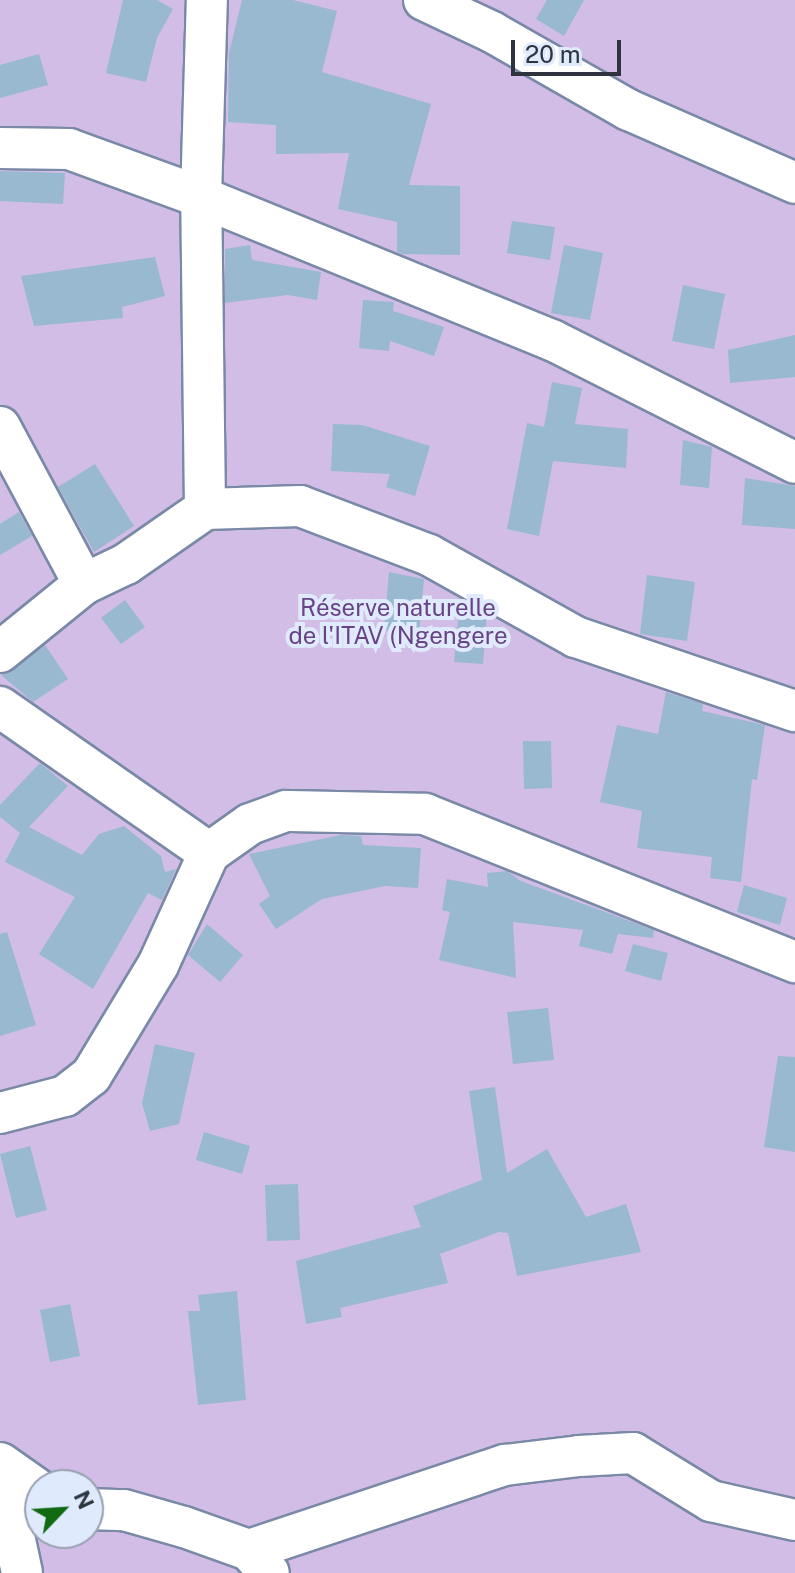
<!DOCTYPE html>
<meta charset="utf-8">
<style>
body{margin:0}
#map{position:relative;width:795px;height:1573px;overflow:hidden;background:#dfeafd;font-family:"Public Sans",sans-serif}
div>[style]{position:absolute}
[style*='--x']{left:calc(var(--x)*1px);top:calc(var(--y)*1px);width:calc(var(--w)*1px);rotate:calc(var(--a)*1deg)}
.green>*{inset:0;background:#d2bde6}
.building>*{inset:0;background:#98b9cf}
.roads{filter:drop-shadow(2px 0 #7989a6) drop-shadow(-2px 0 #7989a6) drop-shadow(0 2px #7989a6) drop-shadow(0 -2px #7989a6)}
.minor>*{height:40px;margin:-20px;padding:0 20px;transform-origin:20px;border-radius:20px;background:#fff}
span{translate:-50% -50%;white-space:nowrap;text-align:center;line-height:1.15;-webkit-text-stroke:8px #dfeafd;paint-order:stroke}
.park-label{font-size:24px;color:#684286}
.north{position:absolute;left:24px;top:1469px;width:80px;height:80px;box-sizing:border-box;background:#dfeafd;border:2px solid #98a1b1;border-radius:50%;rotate:65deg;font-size:22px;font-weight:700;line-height:32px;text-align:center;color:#2d3440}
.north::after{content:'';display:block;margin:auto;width:28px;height:36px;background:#116910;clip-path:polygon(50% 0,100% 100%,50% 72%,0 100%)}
.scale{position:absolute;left:511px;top:40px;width:110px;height:36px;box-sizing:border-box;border:4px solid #2d3440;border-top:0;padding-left:10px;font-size:24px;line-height:28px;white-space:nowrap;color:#2d3440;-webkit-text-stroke:6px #dfeafd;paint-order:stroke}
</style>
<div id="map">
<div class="green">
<i style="clip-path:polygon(evenodd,0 0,795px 0,795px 1573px,0 1573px,0 0,40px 1485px,88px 1485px,88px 1533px,40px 1533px,40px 1485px)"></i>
</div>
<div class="building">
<i style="clip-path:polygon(123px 0,157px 0,173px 9px,157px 38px,146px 82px,106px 73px)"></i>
<i style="clip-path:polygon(242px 0,293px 0,337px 11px,322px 72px,431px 104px,409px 185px,460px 186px,460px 255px,402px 254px,397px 252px,397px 222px,338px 209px,349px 153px,276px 154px,276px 125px,228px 122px,229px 53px)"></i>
<i style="clip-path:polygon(547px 0,584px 0,564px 36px,536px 19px)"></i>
<i style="clip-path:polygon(39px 54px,48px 85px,0 98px,0 65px)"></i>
<i style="clip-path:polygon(0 171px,65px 173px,63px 204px,0 201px)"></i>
<i style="clip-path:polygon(512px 221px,555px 227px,550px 260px,507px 253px)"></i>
<i style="clip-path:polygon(250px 245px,252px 260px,321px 272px,317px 300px,288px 295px,225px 303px,225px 249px)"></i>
<i style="clip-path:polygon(564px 245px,603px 253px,590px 320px,551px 313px)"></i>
<i style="clip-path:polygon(155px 257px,165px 296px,122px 307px,123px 318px,34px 326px,21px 276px)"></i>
<i style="clip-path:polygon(683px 285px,725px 294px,714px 349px,672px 341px)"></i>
<i style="clip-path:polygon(363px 300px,394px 302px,393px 311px,444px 327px,434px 356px,390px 341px,389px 351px,359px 348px)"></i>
<i style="clip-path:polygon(795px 335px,795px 377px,730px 383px,728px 350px)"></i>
<i style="clip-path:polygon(552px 382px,582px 388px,575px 424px,628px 429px,626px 468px,553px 461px,539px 536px,507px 529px,527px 423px,544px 427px)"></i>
<i style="clip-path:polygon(333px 424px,362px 425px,430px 446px,415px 496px,386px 487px,390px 474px,331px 471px)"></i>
<i style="clip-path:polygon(683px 440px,712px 447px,709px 488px,680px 485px)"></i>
<i style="clip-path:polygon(95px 464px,134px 526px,94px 552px,58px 487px)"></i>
<i style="clip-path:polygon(745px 478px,795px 486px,795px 529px,742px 525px)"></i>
<i style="clip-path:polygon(19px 512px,32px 536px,0 555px,0 524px)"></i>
<i style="clip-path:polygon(389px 572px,424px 579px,419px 634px,384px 630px)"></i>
<i style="clip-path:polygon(647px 575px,695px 582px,687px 641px,640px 634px)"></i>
<i style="clip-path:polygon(125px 600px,145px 627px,121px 644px,101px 618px)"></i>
<i style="clip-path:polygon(459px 610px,487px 613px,483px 664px,454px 662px)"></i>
<i style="clip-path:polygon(45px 645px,68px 679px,33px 702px,1px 675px)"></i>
<i style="clip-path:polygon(666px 692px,703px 704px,702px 711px,765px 725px,757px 780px,752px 779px,741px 882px,710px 878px,712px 857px,637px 848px,642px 811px,600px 802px,617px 725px,658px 734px)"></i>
<i style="clip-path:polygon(523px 741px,551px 741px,552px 788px,524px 789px)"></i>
<i style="clip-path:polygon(40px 763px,68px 786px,29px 827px,82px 855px,99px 834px,124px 826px,161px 856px,165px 872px,176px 869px,162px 900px,148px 893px,93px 989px,39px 954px,75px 897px,5px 862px,20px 833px,0 817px,0 805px)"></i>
<i style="clip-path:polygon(341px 835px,361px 836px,363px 845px,421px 848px,418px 888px,385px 886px,322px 899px,276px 929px,259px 904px,270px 896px,249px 854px)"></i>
<i style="clip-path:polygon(507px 871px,521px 881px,654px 930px,653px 938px,618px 934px,612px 954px,579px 946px,583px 930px,513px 922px,516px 978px,439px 960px,450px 912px,442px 910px,447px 879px,488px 887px,487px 873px)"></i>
<i style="clip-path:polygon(744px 885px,787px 898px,780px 925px,737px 912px)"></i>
<i style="clip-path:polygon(207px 924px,243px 955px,220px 982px,188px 955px)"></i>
<i style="clip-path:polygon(7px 932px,36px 1025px,0 1036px,0 934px)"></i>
<i style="clip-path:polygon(633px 944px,668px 953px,661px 981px,625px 971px)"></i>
<i style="clip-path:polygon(548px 1008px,554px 1060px,513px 1064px,507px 1012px)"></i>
<i style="clip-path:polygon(155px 1044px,195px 1053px,179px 1124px,150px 1131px,142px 1103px)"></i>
<i style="clip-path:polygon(778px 1056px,795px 1057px,795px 1152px,764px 1147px)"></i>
<i style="clip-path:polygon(495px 1087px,507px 1173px,547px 1149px,586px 1217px,626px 1204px,641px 1252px,517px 1276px,508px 1233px,499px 1232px,440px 1254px,448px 1283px,340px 1308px,342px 1317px,306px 1324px,296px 1261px,421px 1227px,413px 1206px,482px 1180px,469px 1091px)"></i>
<i style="clip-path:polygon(204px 1132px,250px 1146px,242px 1174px,196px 1160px)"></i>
<i style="clip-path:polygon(30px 1146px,47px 1210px,16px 1218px,0 1154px)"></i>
<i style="clip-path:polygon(298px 1184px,300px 1240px,267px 1241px,265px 1185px)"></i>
<i style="clip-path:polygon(237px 1291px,246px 1400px,198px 1405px,188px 1311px,200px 1311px,198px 1295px)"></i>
<i style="clip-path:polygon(70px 1304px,80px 1356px,50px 1362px,40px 1310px)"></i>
</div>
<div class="roads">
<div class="minor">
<i style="--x:424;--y:0;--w:75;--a:25.2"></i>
<i style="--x:492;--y:32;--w:158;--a:29.7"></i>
<i style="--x:629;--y:110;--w:181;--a:23.7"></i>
<i style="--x:0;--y:148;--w:69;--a:0.8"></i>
<i style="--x:69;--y:149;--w:140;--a:20"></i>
<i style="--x:201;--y:197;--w:379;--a:22.2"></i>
<i style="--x:552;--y:340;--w:272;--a:26.8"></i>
<i style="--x:0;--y:427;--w:178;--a:61.9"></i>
<i style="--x:205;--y:509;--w:312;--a:-90.7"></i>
<i style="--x:201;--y:197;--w:197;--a:-88.3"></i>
<i style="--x:0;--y:652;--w:108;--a:-39"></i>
<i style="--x:84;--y:584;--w:47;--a:-25.5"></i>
<i style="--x:126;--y:564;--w:96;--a:-34.8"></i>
<i style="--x:205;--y:509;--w:95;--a:-1.8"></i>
<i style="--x:300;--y:506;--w:138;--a:20.8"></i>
<i style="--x:429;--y:555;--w:168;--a:29.2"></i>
<i style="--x:576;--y:637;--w:231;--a:18.7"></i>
<i style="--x:0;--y:707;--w:255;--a:34.9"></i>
<i style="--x:0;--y:1113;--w:67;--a:-14.7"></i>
<i style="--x:65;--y:1096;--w:33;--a:-38"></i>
<i style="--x:91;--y:1076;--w:130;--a:-58.9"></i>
<i style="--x:158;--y:965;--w:123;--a:-65.5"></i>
<i style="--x:209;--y:853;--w:50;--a:-35.3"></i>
<i style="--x:250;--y:824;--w:38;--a:-20"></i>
<i style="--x:286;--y:811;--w:139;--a:1.2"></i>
<i style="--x:425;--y:814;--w:399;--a:21.8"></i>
<i style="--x:0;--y:1463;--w:49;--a:35"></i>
<i style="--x:0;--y:1470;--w:105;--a:77.9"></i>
<i style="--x:88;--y:1509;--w:36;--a:2"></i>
<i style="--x:124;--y:1510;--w:62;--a:15.8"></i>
<i style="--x:184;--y:1527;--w:69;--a:19.5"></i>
<i style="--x:249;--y:1550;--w:30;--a:49"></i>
<i style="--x:249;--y:1550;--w:270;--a:-18.4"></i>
<i style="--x:505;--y:1465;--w:75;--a:-6.9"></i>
<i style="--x:579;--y:1456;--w:54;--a:-3.2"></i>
<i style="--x:633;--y:1453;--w:92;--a:31.6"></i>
<i style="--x:711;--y:1501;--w:86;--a:12.7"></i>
</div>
</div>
<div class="park-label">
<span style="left:398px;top:622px">Réserve naturelle<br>de l'ITAV (Ngengere</span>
</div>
<div class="north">N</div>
<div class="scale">20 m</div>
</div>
